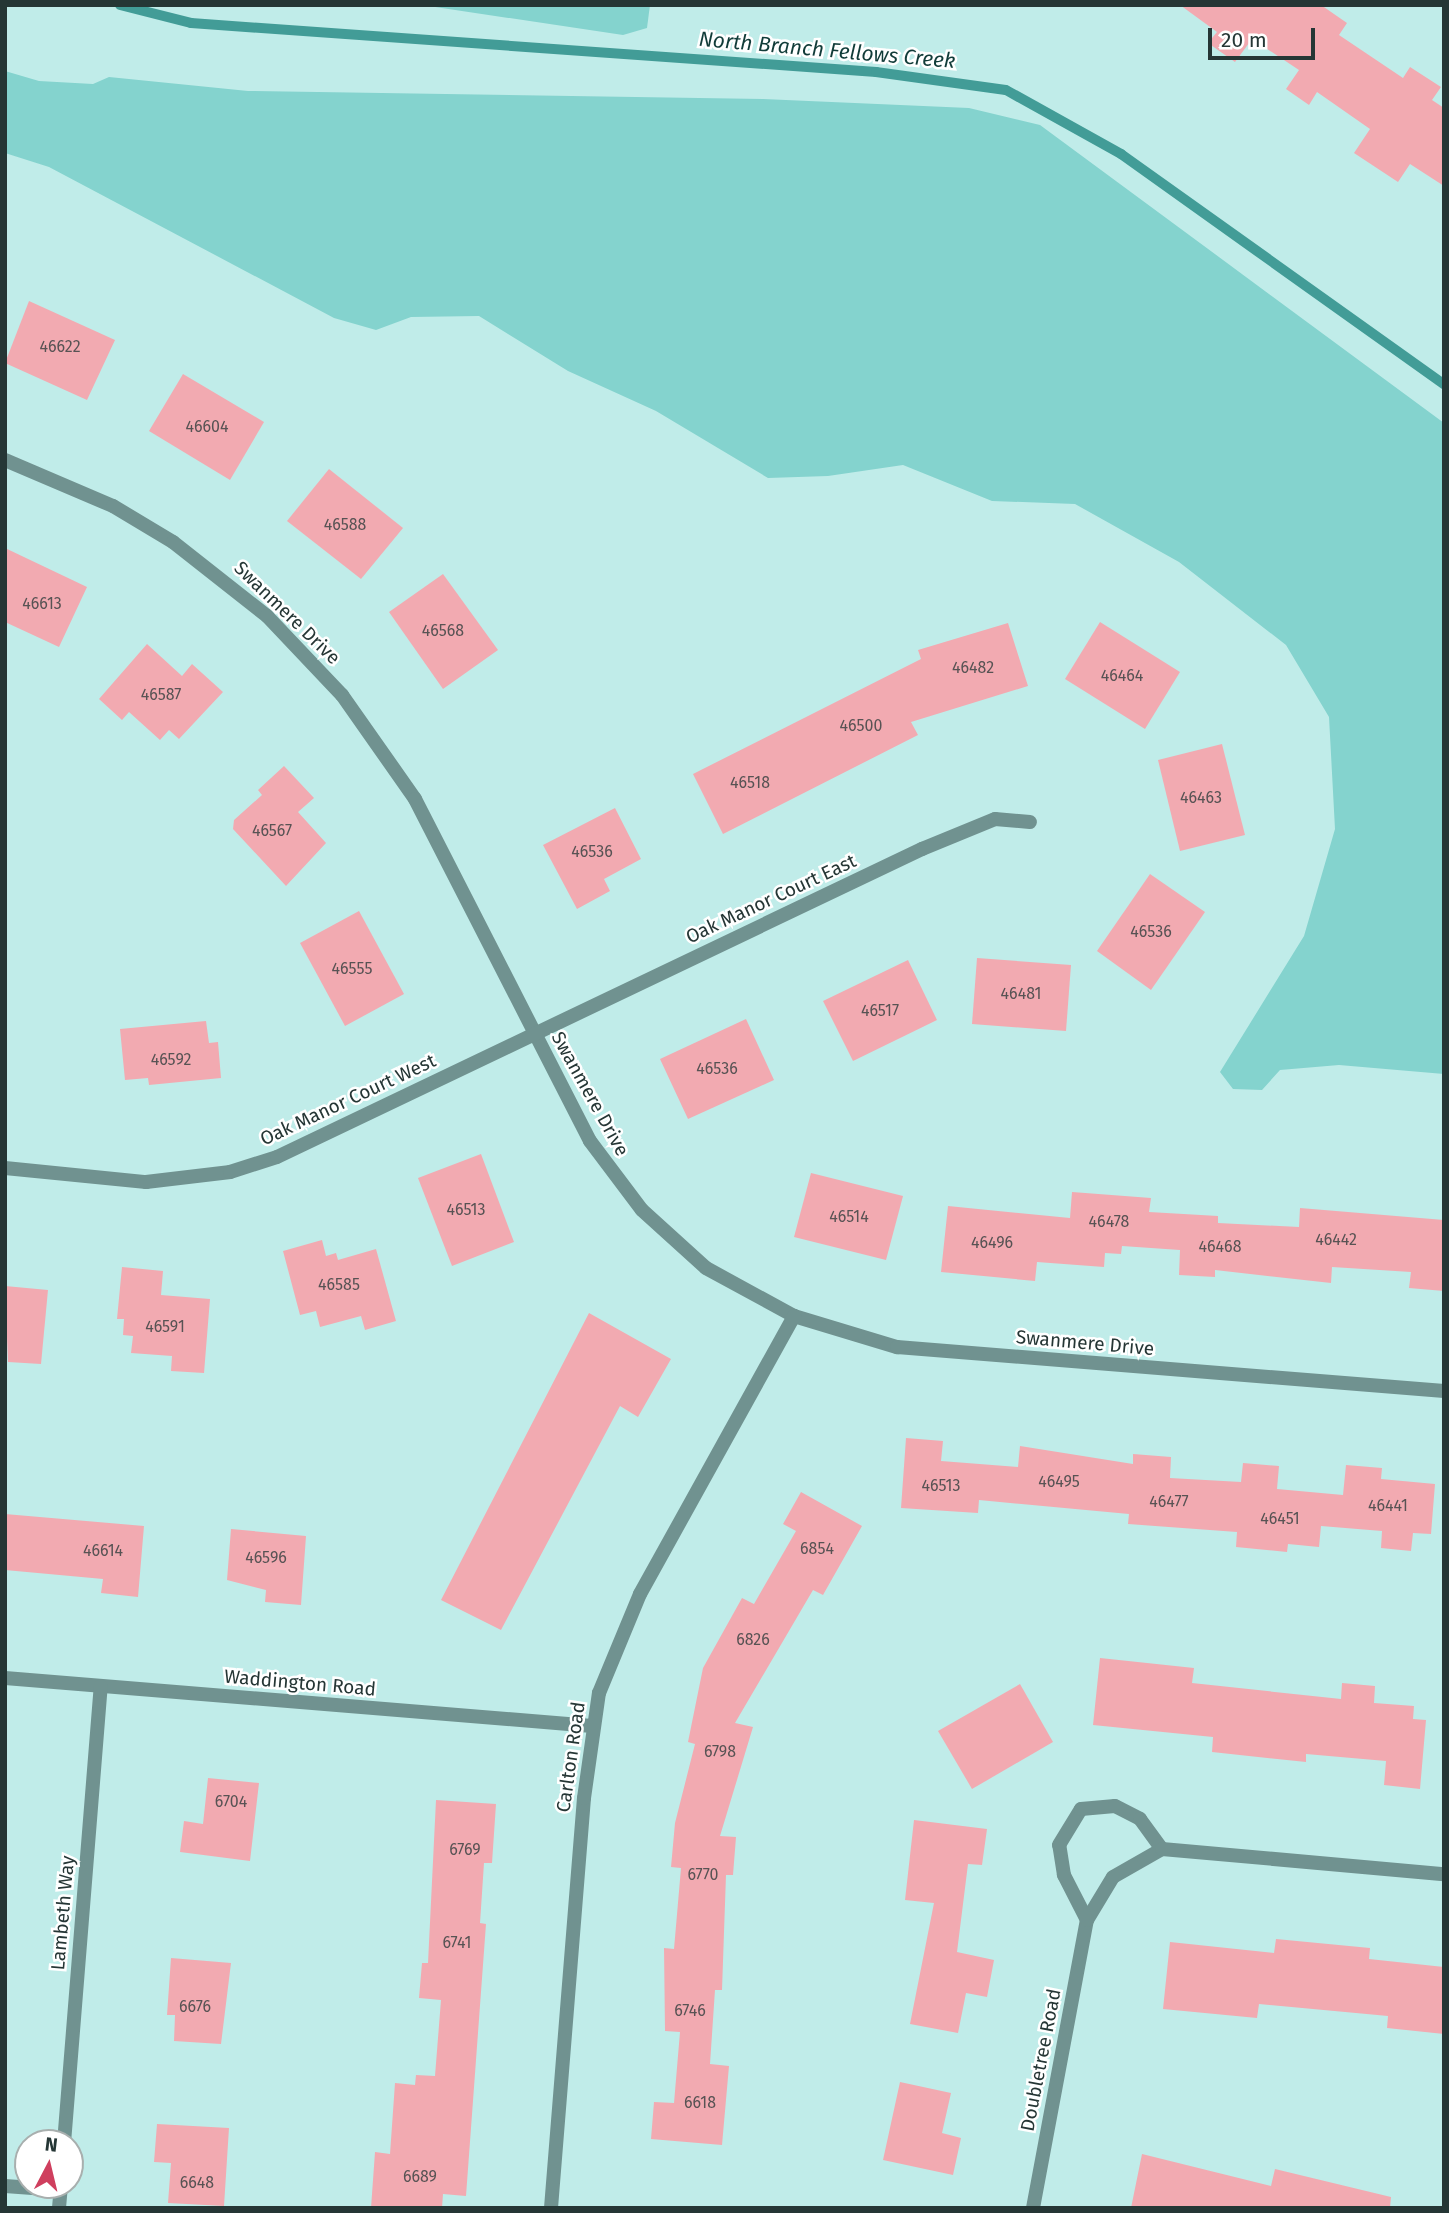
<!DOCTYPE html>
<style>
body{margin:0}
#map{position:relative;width:1449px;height:2213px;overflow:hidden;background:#c0ece9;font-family:"Fira Sans",sans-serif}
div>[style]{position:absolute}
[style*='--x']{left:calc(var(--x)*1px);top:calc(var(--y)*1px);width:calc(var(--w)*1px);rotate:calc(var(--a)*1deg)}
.green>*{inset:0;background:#84d3ce}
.stream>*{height:10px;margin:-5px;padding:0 5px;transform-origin:5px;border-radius:5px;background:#429c97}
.building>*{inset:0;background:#f2aab1}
.minor>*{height:14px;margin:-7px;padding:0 7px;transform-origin:7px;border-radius:7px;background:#709290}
span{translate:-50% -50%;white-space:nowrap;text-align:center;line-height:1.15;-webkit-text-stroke:5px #fff;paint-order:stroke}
.number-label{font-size:16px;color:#585354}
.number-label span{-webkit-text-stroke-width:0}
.street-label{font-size:19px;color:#253635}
.water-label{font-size:21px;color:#113c39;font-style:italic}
.frame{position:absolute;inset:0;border:7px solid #253635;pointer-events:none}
.north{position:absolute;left:14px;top:2129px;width:70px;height:70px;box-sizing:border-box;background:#fff;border:2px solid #a8afae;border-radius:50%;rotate:7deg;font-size:19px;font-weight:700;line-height:28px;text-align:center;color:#253635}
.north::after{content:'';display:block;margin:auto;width:24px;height:32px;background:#cf3f5e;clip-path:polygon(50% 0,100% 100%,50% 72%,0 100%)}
.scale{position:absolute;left:1208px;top:28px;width:107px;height:32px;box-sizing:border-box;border:4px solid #253635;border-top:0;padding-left:9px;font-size:21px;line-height:24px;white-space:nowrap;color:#253635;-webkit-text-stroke:5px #fff;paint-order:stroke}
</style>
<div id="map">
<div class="green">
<i style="clip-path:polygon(422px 5px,650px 5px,647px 28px,623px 35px)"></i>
<i style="clip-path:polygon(5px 71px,39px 81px,93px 84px,109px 77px,248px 91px,763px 99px,969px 108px,1040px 125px,1444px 423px,1444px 1074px,1339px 1065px,1280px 1070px,1262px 1090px,1233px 1089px,1220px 1072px,1304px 936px,1335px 829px,1329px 717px,1286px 645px,1179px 562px,1075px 504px,992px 501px,903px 465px,828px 476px,768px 478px,656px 411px,568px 371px,479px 316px,411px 317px,376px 330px,334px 318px,49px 167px,5px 153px)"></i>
</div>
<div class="stream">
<i style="--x:120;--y:5;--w:73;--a:14.2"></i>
<i style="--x:191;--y:23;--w:687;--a:4.09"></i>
<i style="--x:876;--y:72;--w:131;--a:7.9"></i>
<i style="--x:1006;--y:90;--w:132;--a:29.1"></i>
<i style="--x:1121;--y:154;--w:397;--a:35.5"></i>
</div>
<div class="building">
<i style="clip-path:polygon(1180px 5px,1321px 5px,1347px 23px,1339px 35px,1403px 78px,1410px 67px,1441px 87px,1432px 100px,1444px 108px,1444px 186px,1410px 164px,1398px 182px,1354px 153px,1370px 129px,1317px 92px,1309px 105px,1286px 89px,1299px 70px,1252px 39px,1235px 62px,1208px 43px,1217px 32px)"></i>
<i style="clip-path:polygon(29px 301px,115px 340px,87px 400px,5px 363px)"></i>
<i style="clip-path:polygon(183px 374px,264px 422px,230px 480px,149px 431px)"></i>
<i style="clip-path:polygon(329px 469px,403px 528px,361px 579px,287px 521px)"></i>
<i style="clip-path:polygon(5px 548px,87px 587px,59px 647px,5px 622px)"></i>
<i style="clip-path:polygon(443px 574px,498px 650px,443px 689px,389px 612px)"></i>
<i style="clip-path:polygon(1100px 622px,1180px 672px,1145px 729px,1065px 679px)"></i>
<i style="clip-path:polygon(1008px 623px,1028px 686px,911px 722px,918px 735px,723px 834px,693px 774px,921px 659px,918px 650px)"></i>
<i style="clip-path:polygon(147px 644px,182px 676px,192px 664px,223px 692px,179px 739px,169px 730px,160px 740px,129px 712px,122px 720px,99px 699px)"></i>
<i style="clip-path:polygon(1222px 744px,1245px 835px,1180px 851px,1158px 760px)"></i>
<i style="clip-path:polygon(284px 766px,314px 798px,298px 812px,326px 843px,286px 886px,233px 829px,234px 820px,262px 795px,258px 790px)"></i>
<i style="clip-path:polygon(615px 808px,641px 859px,604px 879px,610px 891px,577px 909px,543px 845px)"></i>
<i style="clip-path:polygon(1150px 874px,1205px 912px,1151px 990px,1097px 951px)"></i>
<i style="clip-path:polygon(359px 911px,404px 994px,345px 1026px,300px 943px)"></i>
<i style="clip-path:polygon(977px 958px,1071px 965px,1066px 1031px,972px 1024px)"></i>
<i style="clip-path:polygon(908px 960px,937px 1020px,853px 1061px,823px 1001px)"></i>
<i style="clip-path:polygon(746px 1019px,774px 1080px,688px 1119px,660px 1059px)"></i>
<i style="clip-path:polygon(206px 1021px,209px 1043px,218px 1042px,221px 1078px,149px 1085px,148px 1078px,125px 1080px,120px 1029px)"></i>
<i style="clip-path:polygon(481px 1154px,514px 1242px,452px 1266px,418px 1178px)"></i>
<i style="clip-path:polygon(811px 1173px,903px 1196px,886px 1260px,794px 1237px)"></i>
<i style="clip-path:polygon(1072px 1192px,1151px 1198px,1149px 1212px,1218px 1216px,1218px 1223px,1299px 1227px,1300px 1208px,1444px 1220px,1444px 1291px,1409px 1288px,1411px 1272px,1332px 1267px,1331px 1283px,1215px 1270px,1215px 1277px,1179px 1275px,1180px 1250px,1122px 1246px,1121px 1254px,1105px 1253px,1104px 1267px,1037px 1262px,1035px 1281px,941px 1272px,948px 1206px,1070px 1218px)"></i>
<i style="clip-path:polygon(322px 1240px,326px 1256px,336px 1253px,338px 1260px,376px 1249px,396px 1321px,365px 1330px,361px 1316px,320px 1327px,316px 1311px,300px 1315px,283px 1251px)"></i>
<i style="clip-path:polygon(122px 1267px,163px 1271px,161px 1295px,210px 1299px,204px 1373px,171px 1371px,172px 1356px,131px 1353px,133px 1336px,123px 1335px,124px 1319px,117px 1319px)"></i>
<i style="clip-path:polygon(5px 1286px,48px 1290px,41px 1364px,8px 1362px)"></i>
<i style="clip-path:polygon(589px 1313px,671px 1359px,638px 1417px,620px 1406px,501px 1630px,441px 1600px)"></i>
<i style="clip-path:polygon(906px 1438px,943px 1441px,941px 1461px,1018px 1467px,1020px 1446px,1133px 1464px,1133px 1454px,1171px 1457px,1170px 1478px,1241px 1482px,1243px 1463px,1279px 1466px,1277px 1489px,1343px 1495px,1346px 1465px,1382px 1468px,1381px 1479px,1435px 1484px,1431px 1534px,1413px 1533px,1411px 1551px,1381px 1548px,1382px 1531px,1321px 1526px,1319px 1547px,1288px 1544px,1287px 1552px,1236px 1547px,1237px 1532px,1128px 1524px,1129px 1514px,979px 1500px,978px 1513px,901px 1508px)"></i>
<i style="clip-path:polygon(801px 1492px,862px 1526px,823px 1595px,813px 1590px,735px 1723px,753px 1727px,720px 1836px,736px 1837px,733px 1875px,726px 1875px,722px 1990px,715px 1990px,710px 2064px,729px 2066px,722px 2145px,651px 2139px,654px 2102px,674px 2103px,680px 2032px,665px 2031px,664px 1948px,674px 1949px,681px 1868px,671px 1867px,675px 1823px,695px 1744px,688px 1742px,703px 1668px,742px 1598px,754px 1604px,796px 1531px,783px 1524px)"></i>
<i style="clip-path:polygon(5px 1514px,144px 1526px,138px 1597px,101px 1593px,103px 1579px,5px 1570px)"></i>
<i style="clip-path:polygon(231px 1529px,306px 1536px,301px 1605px,265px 1602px,266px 1590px,227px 1580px)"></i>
<i style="clip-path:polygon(1100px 1658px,1194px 1668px,1192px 1683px,1341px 1699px,1342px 1683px,1375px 1686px,1374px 1703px,1414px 1706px,1413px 1719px,1426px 1720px,1420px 1789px,1384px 1785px,1386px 1761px,1306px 1754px,1306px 1762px,1212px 1752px,1213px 1737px,1093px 1725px)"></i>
<i style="clip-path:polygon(1020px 1684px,1053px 1742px,972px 1789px,938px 1731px)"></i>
<i style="clip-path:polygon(208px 1778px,259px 1783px,250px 1861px,180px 1852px,184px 1821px,203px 1824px)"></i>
<i style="clip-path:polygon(436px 1800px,496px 1804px,492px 1863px,484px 1863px,480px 1923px,486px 1924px,466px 2196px,443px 2194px,442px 2208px,371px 2208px,375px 2152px,390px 2154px,395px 2083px,415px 2085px,416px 2075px,435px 2076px,441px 2000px,419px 1998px,422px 1963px,428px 1963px)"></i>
<i style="clip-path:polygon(914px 1820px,987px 1829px,982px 1865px,968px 1864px,957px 1952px,994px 1960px,987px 1997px,966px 1993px,958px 2033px,910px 2024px,934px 1903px,905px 1900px)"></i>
<i style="clip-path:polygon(1276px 1939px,1370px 1948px,1369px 1959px,1444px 1967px,1444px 2034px,1387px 2028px,1388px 2016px,1259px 2004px,1257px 2018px,1163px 2009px,1170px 1942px,1274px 1953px)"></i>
<i style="clip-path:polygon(171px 1958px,231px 1963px,221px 2044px,174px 2041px,175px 2015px,167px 2015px)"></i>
<i style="clip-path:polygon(900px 2082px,951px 2093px,942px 2133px,961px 2138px,953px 2175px,883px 2160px)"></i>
<i style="clip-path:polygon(157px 2124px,229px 2128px,224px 2206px,168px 2203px,171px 2163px,154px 2162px)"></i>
<i style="clip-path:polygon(1142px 2154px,1271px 2186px,1275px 2169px,1391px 2197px,1390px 2208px,1131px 2208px)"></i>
</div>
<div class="minor">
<i style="--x:5;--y:460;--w:117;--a:23.1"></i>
<i style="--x:113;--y:506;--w:70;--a:31"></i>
<i style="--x:173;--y:542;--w:120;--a:38.2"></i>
<i style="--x:267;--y:616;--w:109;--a:46.5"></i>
<i style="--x:342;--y:695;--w:127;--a:54.9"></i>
<i style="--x:415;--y:799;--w:384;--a:62.9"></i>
<i style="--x:590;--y:1141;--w:86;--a:53"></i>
<i style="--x:642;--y:1210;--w:86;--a:42.2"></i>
<i style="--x:706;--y:1268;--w:100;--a:28.6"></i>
<i style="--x:794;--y:1316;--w:108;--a:16.8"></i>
<i style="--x:897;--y:1347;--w:549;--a:4.6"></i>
<i style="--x:5;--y:1168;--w:142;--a:5.7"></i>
<i style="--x:146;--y:1182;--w:85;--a:-6.8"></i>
<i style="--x:230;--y:1172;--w:49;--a:-17.7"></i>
<i style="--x:277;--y:1157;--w:715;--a:-25.53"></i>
<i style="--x:922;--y:849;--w:79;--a:-22.3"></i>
<i style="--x:995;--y:819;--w:35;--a:5"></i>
<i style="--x:5;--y:1678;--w:589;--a:4.67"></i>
<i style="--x:1087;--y:1920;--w:50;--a:-58.8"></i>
<i style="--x:1113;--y:1877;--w:56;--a:-29.7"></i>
<i style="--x:64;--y:2143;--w:458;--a:-85.4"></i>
<i style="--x:5;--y:2186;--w:55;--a:4.2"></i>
<i style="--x:59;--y:2208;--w:23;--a:-85"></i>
<i style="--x:551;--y:2208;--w:411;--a:-85.4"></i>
<i style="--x:584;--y:1798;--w:106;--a:-81.9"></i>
<i style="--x:599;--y:1693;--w:107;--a:-67.5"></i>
<i style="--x:640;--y:1594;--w:318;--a:-61"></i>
<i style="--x:1033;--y:2208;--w:293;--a:-79.4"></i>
<i style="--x:1087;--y:1920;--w:51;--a:-117.1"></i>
<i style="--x:1064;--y:1875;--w:30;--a:-99"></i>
<i style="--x:1059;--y:1845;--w:42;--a:-58.6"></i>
<i style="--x:1081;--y:1809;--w:34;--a:-5"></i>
<i style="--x:1115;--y:1806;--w:28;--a:27"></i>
<i style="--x:1140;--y:1819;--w:37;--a:54"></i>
<i style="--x:1162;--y:1849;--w:283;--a:5.1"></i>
</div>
<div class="number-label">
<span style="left:60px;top:347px">46622</span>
<span style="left:207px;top:427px">46604</span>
<span style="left:345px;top:525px">46588</span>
<span style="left:42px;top:604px">46613</span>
<span style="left:443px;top:631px">46568</span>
<span style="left:973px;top:668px">46482</span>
<span style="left:1122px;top:676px">46464</span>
<span style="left:161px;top:695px">46587</span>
<span style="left:861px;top:726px">46500</span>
<span style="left:750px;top:783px">46518</span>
<span style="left:1201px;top:798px">46463</span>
<span style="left:272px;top:831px">46567</span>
<span style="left:592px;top:852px">46536</span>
<span style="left:1151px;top:932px">46536</span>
<span style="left:352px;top:969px">46555</span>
<span style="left:1021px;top:994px">46481</span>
<span style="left:880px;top:1011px">46517</span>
<span style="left:171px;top:1060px">46592</span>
<span style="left:717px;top:1069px">46536</span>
<span style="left:466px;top:1210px">46513</span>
<span style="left:849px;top:1217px">46514</span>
<span style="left:1109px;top:1222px">46478</span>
<span style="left:1336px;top:1240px">46442</span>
<span style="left:992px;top:1243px">46496</span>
<span style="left:1220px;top:1247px">46468</span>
<span style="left:339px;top:1285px">46585</span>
<span style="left:165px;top:1327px">46591</span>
<span style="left:1059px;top:1482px">46495</span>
<span style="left:941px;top:1486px">46513</span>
<span style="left:1169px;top:1502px">46477</span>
<span style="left:1388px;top:1506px">46441</span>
<span style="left:1280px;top:1519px">46451</span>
<span style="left:817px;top:1549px">6854</span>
<span style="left:103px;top:1551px">46614</span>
<span style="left:266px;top:1558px">46596</span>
<span style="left:753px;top:1640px">6826</span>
<span style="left:720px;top:1752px">6798</span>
<span style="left:231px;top:1802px">6704</span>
<span style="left:465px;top:1850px">6769</span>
<span style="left:703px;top:1875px">6770</span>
<span style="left:457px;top:1943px">6741</span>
<span style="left:195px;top:2007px">6676</span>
<span style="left:690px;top:2011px">6746</span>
<span style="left:700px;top:2103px">6618</span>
<span style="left:420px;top:2177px">6689</span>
<span style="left:197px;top:2183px">6648</span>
</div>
<div class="street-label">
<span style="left:287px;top:613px;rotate:44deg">Swanmere Drive</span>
<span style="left:771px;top:899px;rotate:-25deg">Oak Manor Court East</span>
<span style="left:590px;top:1094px;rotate:61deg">Swanmere Drive</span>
<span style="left:348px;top:1100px;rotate:-25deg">Oak Manor Court West</span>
<span style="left:1085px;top:1343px;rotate:5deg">Swanmere Drive</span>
<span style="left:300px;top:1683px;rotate:5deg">Waddington Road</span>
<span style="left:571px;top:1757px;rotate:-82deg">Carlton Road</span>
<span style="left:63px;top:1913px;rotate:-85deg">Lambeth Way</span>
<span style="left:1041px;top:2060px;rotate:-79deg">Doubletree Road</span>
</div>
<div class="water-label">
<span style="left:827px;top:50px;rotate:5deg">North Branch Fellows Creek</span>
</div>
<div class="frame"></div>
<div class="north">N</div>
<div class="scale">20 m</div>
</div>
